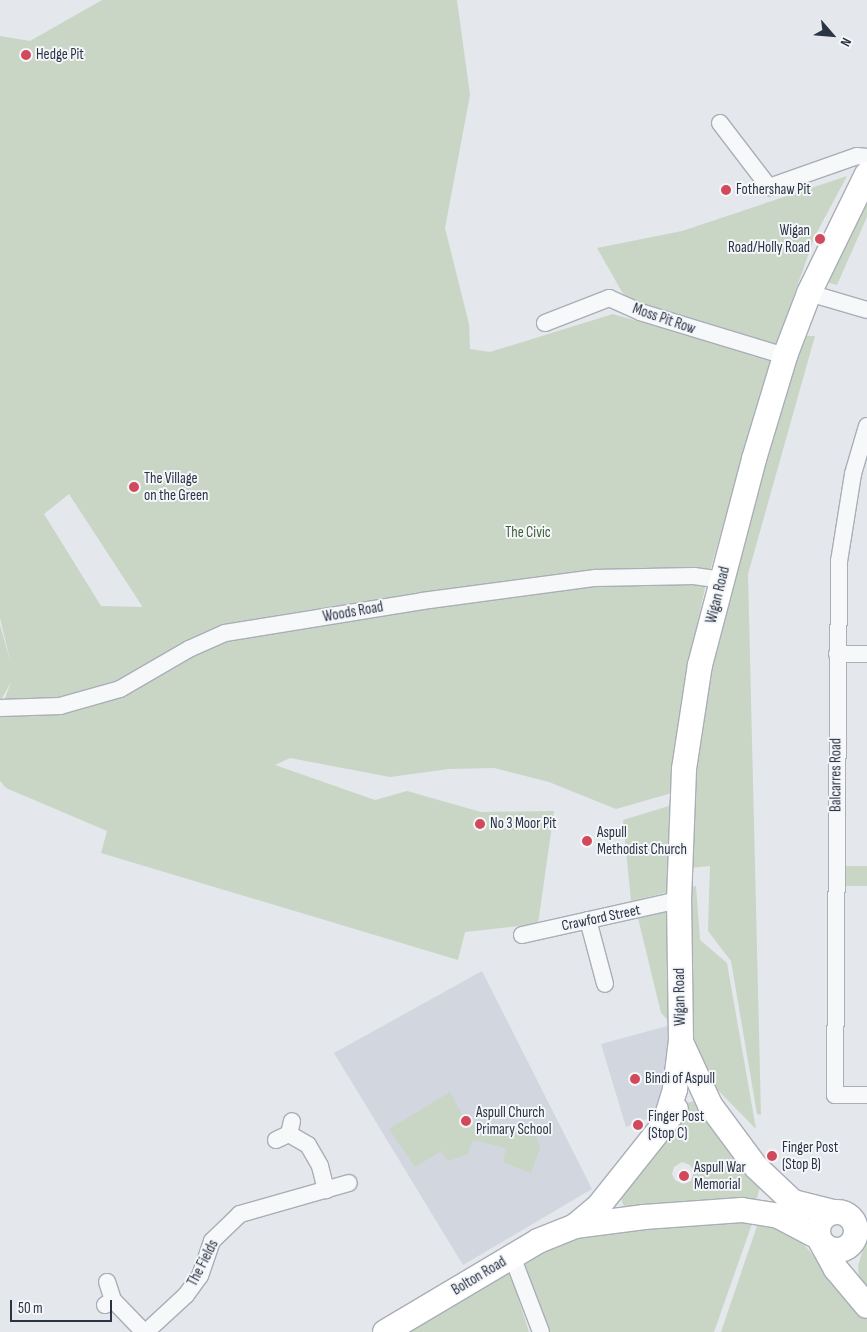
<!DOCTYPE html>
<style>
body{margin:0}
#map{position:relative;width:867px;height:1332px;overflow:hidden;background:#e4e7ec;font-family:"Sofia Sans Condensed",sans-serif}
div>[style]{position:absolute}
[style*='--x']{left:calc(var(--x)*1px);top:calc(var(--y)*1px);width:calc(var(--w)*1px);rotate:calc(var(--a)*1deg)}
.built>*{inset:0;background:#d2d6de}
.green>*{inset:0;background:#c9d6c5}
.roads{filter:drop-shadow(1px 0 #a9aeb7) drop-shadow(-1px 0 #a9aeb7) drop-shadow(0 1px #a9aeb7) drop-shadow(0 -1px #a9aeb7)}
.minor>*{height:16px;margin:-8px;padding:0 8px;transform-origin:8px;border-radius:8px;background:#f7f8fa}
.secondary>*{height:24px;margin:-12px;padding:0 12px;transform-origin:12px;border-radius:12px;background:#fff}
.secondary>.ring{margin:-12px;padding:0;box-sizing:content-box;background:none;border:24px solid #fff;border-radius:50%}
.dots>*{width:14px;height:14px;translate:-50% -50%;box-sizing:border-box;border:2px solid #f4f6f9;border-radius:50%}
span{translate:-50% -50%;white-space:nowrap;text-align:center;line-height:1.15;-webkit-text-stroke:4px #f4f6f9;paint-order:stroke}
.poi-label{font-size:15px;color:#2b3445}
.left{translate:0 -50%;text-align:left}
.right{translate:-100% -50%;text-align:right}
.street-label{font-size:15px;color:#2b3445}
.park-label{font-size:15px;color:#3f6138}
.north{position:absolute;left:807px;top:10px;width:50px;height:50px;-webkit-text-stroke:4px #f4f6f9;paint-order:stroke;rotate:117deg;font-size:14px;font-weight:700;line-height:20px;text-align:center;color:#2b3445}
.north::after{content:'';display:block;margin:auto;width:18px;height:22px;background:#2b3445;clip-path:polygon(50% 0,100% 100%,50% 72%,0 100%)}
.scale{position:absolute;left:10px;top:1300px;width:102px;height:22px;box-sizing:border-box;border:2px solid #2b3445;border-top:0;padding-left:6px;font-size:15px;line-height:18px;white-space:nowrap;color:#2b3445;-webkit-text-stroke:4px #f4f6f9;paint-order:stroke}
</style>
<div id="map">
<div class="built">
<i style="clip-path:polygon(482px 971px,592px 1189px,463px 1265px,334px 1053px)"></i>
<i style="clip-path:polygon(671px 1025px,671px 1053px,662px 1101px,649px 1118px,626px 1127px,601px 1044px)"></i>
</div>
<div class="green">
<i style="clip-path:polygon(evenodd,102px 0,457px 0,470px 95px,445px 228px,469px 324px,470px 349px,490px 352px,613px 314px,771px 360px,705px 588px,683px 691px,672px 793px,616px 809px,549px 782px,494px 768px,449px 769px,390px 777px,290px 758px,275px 765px,375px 800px,407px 791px,481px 812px,554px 811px,538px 924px,465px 932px,458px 960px,101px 853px,107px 831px,6px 788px,0 781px,0 712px,11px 682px,0 702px,0 625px,11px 664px,0 618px,0 36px,30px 41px,102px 0,69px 494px,142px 606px,142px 607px,101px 606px,44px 514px,69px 494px)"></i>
<i style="clip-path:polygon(847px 176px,815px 236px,775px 348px,632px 302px,622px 292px,597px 248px,682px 231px)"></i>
<i style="clip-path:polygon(867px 189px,867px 217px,837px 285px,823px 281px)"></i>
<i style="clip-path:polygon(799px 336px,815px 336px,748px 574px,761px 1115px,757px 1114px,731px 961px,708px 931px,710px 866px,689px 868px,696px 756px,722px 621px)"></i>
<i style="clip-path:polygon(672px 805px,669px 892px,631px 901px,623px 820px)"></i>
<i style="clip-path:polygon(845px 866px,867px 866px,867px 886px,844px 886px)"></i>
<i style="clip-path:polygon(696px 886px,700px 940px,727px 963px,756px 1129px,704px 1076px,692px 1042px,691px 887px)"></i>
<i style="clip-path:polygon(669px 908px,668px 964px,669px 1021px,661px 1013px,638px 918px)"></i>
<i style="clip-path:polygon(450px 1092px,468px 1125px,494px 1124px,534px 1131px,540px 1147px,531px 1173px,503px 1162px,506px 1148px,473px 1140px,468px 1154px,448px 1161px,441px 1151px,415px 1167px,389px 1129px)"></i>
<i style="clip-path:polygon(evenodd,694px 1101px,701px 1102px,761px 1184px,756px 1201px,625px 1208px,618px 1193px,683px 1104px,694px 1101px,682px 1162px,690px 1165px,694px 1171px,691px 1181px,683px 1184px,675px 1180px,672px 1174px,674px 1167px,682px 1162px)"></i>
<i style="clip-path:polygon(759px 1220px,801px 1241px,867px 1320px,867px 1332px,721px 1332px)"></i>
<i style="clip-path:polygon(753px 1221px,714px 1332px,547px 1332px,522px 1256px,574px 1236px,625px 1228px)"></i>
<i style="clip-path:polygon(867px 1237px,867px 1293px,860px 1285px,858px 1266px)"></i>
<i style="clip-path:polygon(507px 1262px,529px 1332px,399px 1332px)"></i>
</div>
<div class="roads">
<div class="minor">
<i style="--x:720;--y:123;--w:81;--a:52.6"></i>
<i style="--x:769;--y:187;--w:93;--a:-19.4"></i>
<i style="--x:857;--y:156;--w:10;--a:6"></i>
<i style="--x:809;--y:293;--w:60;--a:16.3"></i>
<i style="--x:545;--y:323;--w:69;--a:-21.3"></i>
<i style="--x:609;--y:298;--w:34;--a:24"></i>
<i style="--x:640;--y:312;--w:152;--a:16.9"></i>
<i style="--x:867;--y:426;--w:50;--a:106.3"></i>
<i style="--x:853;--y:474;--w:88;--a:99.1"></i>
<i style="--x:839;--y:561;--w:534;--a:90.43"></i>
<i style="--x:835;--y:1095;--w:32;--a:0"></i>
<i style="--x:837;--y:654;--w:30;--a:0"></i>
<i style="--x:0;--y:708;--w:60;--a:-1.9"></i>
<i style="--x:60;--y:706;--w:62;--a:-15.8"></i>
<i style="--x:120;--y:689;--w:80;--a:-30.1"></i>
<i style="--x:189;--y:649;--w:39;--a:-24"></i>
<i style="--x:225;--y:633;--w:200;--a:-9.2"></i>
<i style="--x:422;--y:601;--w:175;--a:-7.6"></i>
<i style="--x:595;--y:578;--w:99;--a:-1.2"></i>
<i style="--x:694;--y:576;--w:27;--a:8"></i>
<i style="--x:588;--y:920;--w:66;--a:75.1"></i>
<i style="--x:522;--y:935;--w:161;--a:-12.6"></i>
<i style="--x:289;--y:1134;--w:22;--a:30"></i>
<i style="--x:308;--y:1145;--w:24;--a:60"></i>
<i style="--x:320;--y:1166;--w:25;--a:76"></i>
<i style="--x:276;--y:1140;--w:14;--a:-25"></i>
<i style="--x:289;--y:1134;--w:13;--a:-77"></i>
<i style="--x:512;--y:1256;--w:81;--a:69.1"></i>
<i style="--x:113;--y:1300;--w:45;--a:45.9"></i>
<i style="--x:105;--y:1305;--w:9;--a:-32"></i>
<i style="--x:113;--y:1300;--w:19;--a:-108"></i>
<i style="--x:146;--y:1332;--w:54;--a:-42.8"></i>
<i style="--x:186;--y:1295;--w:24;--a:-54"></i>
<i style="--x:200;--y:1276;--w:37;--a:-71"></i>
<i style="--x:212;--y:1241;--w:39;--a:-44"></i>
<i style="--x:240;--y:1214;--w:113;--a:-15.9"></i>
</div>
<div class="secondary">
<i style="--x:682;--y:1044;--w:67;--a:65.3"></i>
<i style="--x:710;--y:1105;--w:77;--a:53.4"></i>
<i style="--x:756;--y:1167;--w:51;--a:43.4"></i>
<i style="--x:793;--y:1202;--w:41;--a:14"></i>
<i style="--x:666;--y:1119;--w:31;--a:-73"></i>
<i style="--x:675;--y:1089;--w:49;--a:-83"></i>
<i style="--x:681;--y:1040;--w:140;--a:-90.8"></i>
<i style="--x:679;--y:900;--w:131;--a:-87.8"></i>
<i style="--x:684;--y:769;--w:105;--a:-81.3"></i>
<i style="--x:700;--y:665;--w:213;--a:-75.3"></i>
<i style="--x:754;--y:459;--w:108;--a:-73.2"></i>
<i style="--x:785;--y:356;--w:67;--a:-69.1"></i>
<i style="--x:809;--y:293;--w:132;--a:-64"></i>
<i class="ring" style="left:818px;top:1212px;width:14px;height:14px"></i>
<i style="--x:575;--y:1226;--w:30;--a:-40"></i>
<i style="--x:598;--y:1207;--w:125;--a:-51.5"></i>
<i style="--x:821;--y:1242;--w:31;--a:61"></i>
<i style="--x:836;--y:1269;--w:48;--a:50"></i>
<i style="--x:385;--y:1332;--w:178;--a:-30.7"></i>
<i style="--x:538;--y:1241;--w:40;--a:-22"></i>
<i style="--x:575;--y:1226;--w:70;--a:-7.4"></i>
<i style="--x:644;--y:1217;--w:98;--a:-4.1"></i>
<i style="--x:742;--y:1210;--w:36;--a:9"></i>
<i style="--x:778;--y:1216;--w:45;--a:27.7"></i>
</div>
</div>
<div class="dots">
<i style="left:26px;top:55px;background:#d1495b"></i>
<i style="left:726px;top:190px;background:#d1495b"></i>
<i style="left:820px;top:239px;background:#d1495b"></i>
<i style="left:134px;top:487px;background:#d1495b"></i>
<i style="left:480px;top:824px;background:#d1495b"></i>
<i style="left:587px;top:841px;background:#d1495b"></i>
<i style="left:635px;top:1079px;background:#d1495b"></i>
<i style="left:466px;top:1121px;background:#d1495b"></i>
<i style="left:638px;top:1125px;background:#d1495b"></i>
<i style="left:772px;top:1156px;background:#d1495b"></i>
<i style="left:684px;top:1176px;background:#d1495b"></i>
</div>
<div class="poi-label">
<span class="left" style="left:36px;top:55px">Hedge Pit</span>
<span class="left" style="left:736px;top:190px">Fothershaw Pit</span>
<span class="right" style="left:810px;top:239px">Wigan<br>Road/Holly Road</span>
<span class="left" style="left:144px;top:487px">The Village<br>on the Green</span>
<span class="left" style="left:490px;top:824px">No 3 Moor Pit</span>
<span class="left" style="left:597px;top:841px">Aspull<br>Methodist Church</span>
<span class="left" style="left:645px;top:1079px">Bindi of Aspull</span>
<span class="left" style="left:476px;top:1121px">Aspull Church<br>Primary School</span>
<span class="left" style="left:648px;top:1125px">Finger Post<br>(Stop C)</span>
<span class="left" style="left:782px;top:1156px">Finger Post<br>(Stop B)</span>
<span class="left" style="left:694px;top:1176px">Aspull War<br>Memorial</span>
</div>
<div class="street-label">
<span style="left:664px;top:319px;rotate:19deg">Moss Pit Row</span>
<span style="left:718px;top:595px;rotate:-76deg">Wigan Road</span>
<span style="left:353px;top:612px;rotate:-10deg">Woods Road</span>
<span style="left:836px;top:775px;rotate:-90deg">Balcarres Road</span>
<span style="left:601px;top:918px;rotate:-12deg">Crawford Street</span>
<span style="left:680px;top:997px;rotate:-91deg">Wigan Road</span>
<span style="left:203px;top:1263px;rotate:-63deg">The Fields</span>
<span style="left:479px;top:1276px;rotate:-31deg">Bolton Road</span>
</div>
<div class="park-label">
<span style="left:528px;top:533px">The Civic</span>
</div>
<div class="north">N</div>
<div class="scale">50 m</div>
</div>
